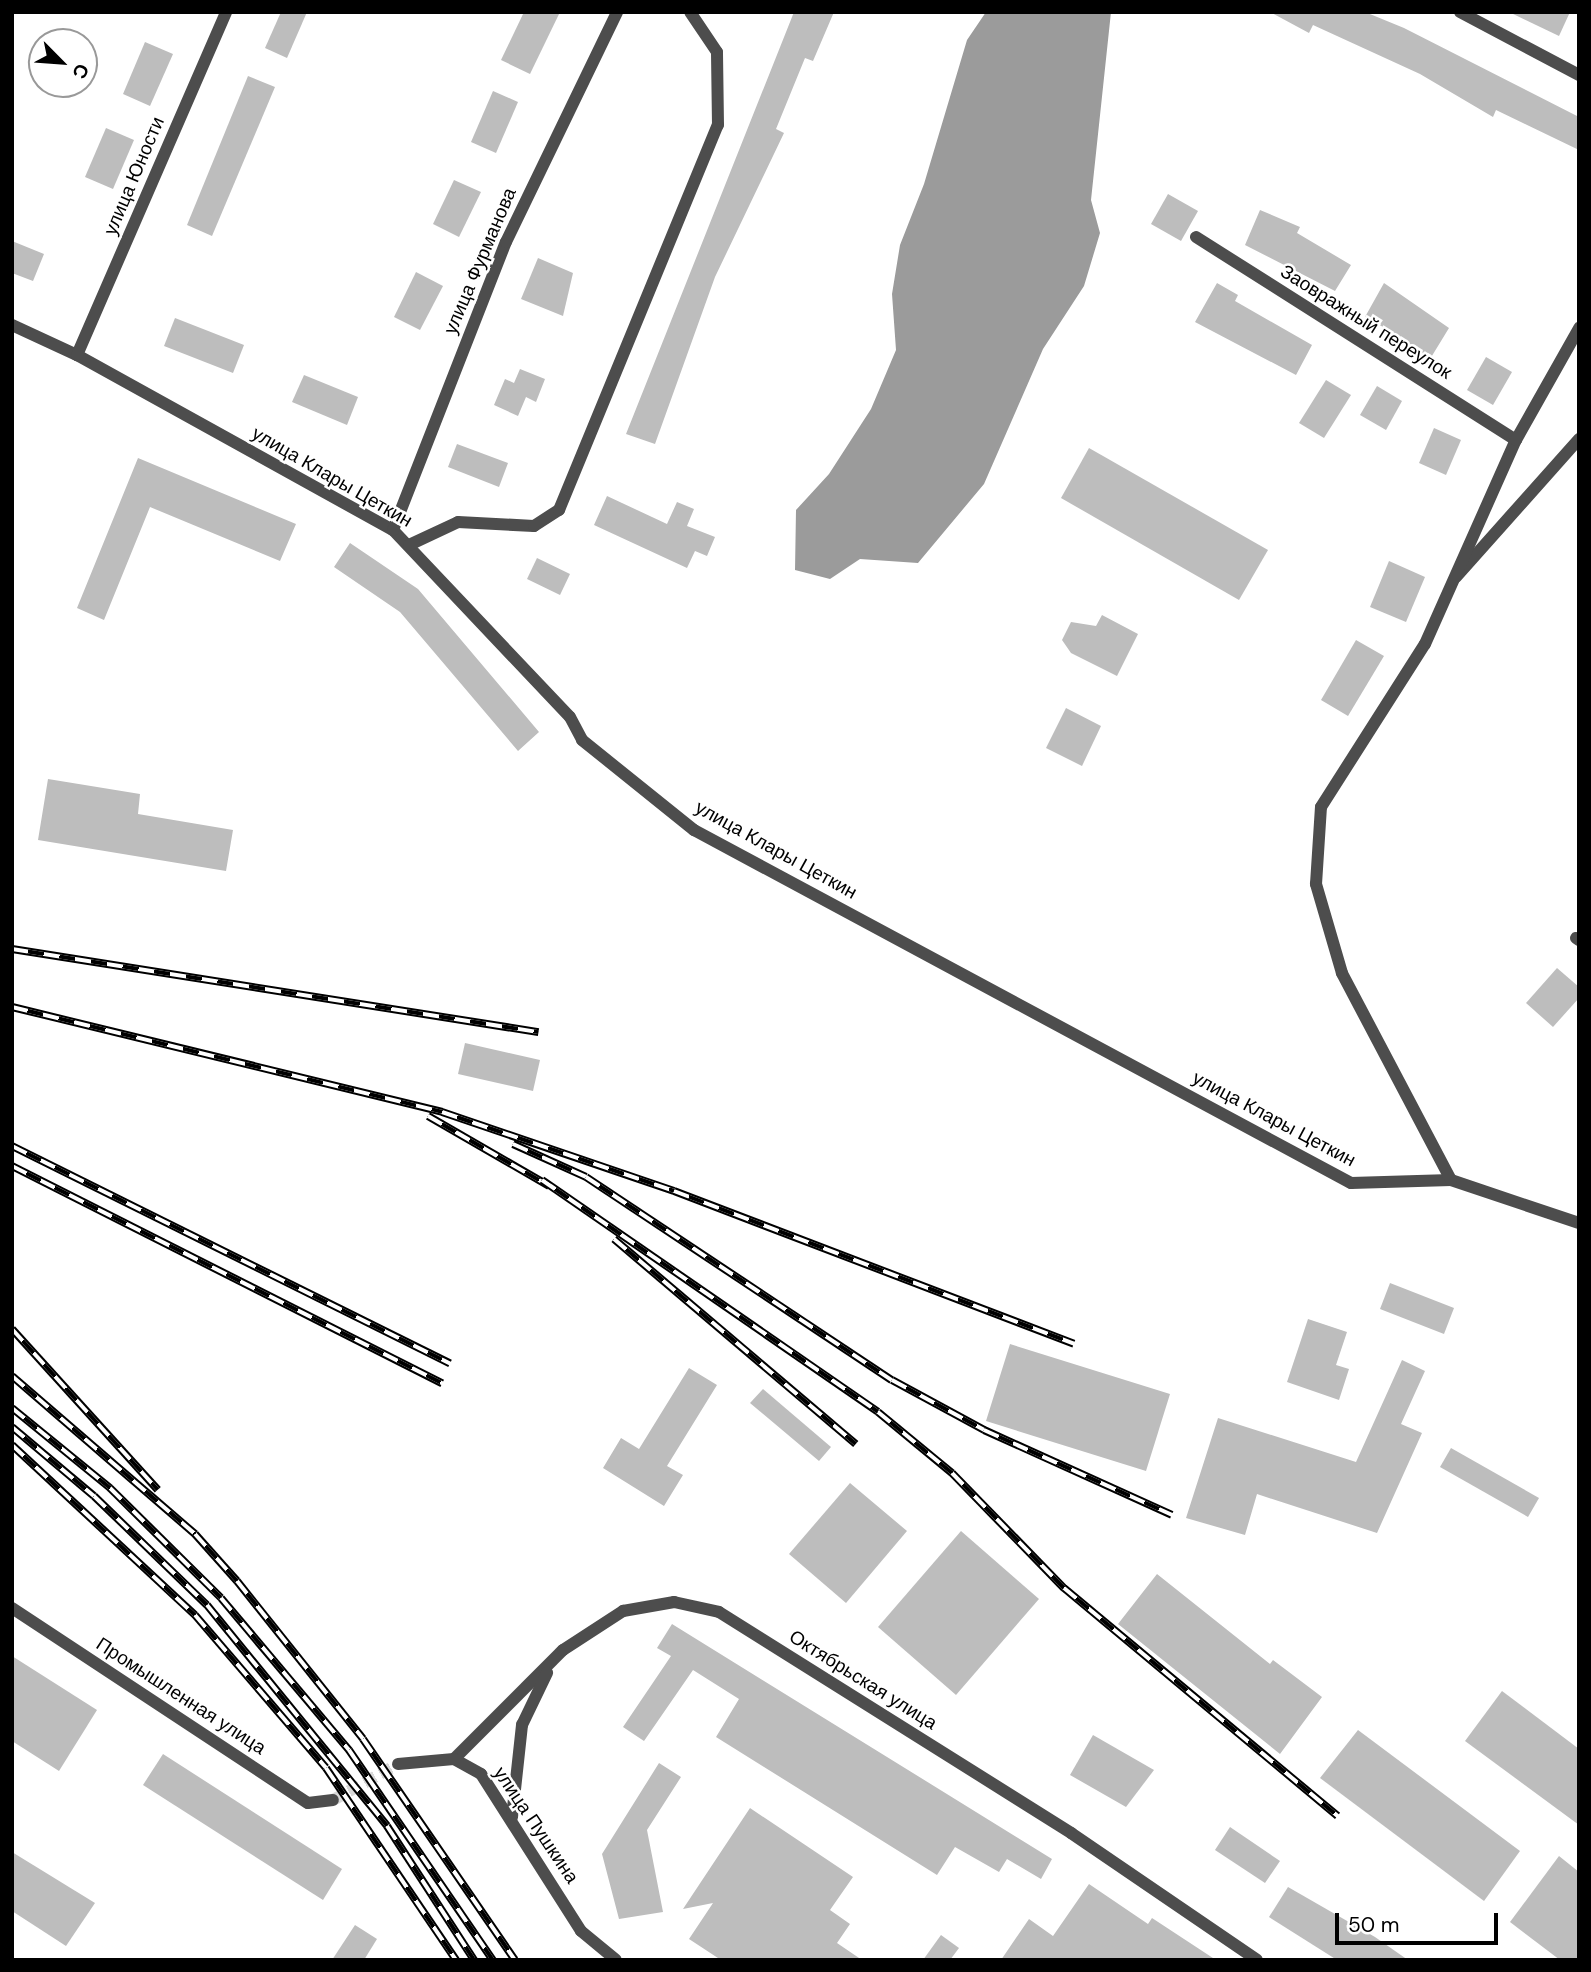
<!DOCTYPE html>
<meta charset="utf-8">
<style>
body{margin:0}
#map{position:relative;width:1591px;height:1972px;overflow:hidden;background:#fff;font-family:"DM Sans",sans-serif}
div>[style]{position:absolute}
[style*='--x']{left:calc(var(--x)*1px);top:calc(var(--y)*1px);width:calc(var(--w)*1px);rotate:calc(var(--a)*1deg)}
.water>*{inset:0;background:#9b9b9b}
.building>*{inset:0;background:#bdbdbd}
.minor-tunnel>*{height:12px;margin-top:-6px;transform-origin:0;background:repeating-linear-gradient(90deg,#d9d9d9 0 12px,transparent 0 18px)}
.minor>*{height:12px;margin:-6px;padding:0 6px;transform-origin:6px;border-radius:6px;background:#4d4d4d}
.rail>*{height:8px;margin-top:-4px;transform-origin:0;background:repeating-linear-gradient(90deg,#fff 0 16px,#000 0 32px);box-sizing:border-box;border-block:2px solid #000}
span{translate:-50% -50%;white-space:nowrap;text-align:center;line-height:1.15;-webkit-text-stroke:5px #fff;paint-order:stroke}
.street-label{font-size:19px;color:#000}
.frame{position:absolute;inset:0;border:14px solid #000;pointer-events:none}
.north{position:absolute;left:28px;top:28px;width:70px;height:70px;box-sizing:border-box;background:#fff;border:2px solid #999;border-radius:50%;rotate:115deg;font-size:19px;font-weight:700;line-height:28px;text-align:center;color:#000}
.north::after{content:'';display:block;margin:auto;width:24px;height:32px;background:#000;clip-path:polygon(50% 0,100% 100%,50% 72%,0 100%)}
.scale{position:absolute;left:1335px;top:1913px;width:163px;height:32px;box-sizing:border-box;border:4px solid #000;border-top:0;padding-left:9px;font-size:21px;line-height:24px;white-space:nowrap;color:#000;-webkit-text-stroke:5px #fff;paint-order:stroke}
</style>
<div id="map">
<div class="water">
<i style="clip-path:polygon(986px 12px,1111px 12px,1091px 200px,1100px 233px,1084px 286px,1043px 349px,984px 484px,918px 563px,860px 559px,830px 579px,795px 570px,796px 510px,829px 474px,871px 409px,896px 350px,892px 294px,900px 245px,924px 184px,967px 40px)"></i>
</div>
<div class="building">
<i style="clip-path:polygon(281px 12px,307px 12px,287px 58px,265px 48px)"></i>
<i style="clip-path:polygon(524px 12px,560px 12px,530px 74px,501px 60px)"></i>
<i style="clip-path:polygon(794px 12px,834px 12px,813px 61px,805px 58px,776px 129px,784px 133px,715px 277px,655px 444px,626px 434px)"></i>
<i style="clip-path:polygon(1270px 12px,1365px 12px,1404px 28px,1579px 117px,1579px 150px,1496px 110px,1493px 117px,1420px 74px,1313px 25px,1309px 33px)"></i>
<i style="clip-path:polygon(1509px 12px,1570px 12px,1559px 36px)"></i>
<i style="clip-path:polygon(145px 42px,173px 54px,150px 106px,123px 94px)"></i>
<i style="clip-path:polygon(248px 76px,275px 87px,212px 236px,187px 225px)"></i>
<i style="clip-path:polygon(493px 91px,518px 102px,496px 153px,471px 142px)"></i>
<i style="clip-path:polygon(106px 128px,134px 140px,113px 189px,85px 177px)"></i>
<i style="clip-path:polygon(454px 180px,481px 192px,459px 237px,433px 224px)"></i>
<i style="clip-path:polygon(1168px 194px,1198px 211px,1181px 241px,1151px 224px)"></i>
<i style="clip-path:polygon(1260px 210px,1300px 227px,1297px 233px,1351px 265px,1335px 291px,1245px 245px)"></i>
<i style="clip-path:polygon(12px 241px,44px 254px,33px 281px,12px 273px)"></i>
<i style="clip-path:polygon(538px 258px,573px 273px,563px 316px,521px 299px)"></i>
<i style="clip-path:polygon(416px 272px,443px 286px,420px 330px,394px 317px)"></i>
<i style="clip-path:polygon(1217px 283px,1238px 295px,1235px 301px,1312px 345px,1296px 375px,1195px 322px)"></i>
<i style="clip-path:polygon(1384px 283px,1449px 328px,1427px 364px,1396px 345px,1401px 337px,1365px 317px)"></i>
<i style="clip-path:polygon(175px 318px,244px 345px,233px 373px,164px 346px)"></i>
<i style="clip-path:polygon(1486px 357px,1512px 372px,1493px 405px,1467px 390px)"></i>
<i style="clip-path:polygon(520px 369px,545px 379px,536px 402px,526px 397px,518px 416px,494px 405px,505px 379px,514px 383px)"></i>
<i style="clip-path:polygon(304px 375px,358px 397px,347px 425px,292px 402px)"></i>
<i style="clip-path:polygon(1326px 380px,1351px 395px,1324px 438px,1299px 423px)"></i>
<i style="clip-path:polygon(1377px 386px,1402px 401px,1386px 430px,1360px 415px)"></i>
<i style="clip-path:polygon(1434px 428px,1461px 440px,1446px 475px,1419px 463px)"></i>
<i style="clip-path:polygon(457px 444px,508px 463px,499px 487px,448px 467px)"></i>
<i style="clip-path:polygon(1089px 448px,1268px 550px,1239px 600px,1061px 498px)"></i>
<i style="clip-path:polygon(138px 458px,296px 524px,280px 561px,150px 507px,104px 620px,77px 608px)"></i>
<i style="clip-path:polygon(607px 496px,667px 524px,677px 502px,694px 509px,687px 526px,715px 537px,707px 556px,695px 551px,687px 568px,594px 525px)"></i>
<i style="clip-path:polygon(350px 543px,418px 589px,539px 732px,518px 751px,400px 612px,334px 567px)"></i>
<i style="clip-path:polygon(537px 558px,570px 574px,560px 595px,527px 579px)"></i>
<i style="clip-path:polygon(1389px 561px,1425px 577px,1406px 622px,1370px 607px)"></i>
<i style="clip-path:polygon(1102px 615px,1138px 634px,1117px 676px,1071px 653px,1062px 640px,1071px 622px,1096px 626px)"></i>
<i style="clip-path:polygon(1356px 640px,1384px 656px,1348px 716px,1321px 700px)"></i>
<i style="clip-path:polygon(1066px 708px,1101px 726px,1082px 766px,1046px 748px)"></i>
<i style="clip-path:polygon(48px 779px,140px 794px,138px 814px,233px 830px,226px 871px,38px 840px)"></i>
<i style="clip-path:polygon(1557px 968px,1579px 987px,1579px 998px,1553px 1027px,1526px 1003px)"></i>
<i style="clip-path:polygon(465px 1043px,540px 1060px,533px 1091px,458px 1074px)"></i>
<i style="clip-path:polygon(1390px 1283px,1454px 1308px,1444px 1334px,1380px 1309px)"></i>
<i style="clip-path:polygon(1308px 1319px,1347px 1332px,1336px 1365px,1349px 1369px,1339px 1400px,1287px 1382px)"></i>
<i style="clip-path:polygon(1010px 1344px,1170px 1394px,1146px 1471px,986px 1421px)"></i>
<i style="clip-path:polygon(1402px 1360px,1425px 1371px,1401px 1424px,1422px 1433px,1377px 1533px,1257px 1494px,1245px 1535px,1186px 1518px,1218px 1418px,1356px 1462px)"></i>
<i style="clip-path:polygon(689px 1368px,717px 1385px,667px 1466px,683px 1475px,664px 1506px,603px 1468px,621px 1438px,639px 1449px)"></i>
<i style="clip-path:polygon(763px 1389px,831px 1447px,819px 1461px,750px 1403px)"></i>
<i style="clip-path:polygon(1451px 1448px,1539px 1498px,1528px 1517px,1440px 1467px)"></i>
<i style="clip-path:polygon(850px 1483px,907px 1531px,846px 1603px,789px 1554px)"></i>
<i style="clip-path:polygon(961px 1531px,1039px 1599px,956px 1695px,878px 1627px)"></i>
<i style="clip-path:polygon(1157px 1574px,1270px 1664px,1273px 1660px,1322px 1697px,1280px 1754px,1118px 1624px)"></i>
<i style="clip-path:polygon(672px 1624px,1052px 1859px,1041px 1879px,1007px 1859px,999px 1872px,955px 1847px,937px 1875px,716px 1737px,739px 1699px,693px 1670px,644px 1741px,623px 1727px,671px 1656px,657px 1648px)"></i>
<i style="clip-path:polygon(12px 1656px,97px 1710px,59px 1771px,12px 1741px)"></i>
<i style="clip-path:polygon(1502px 1691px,1579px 1749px,1579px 1825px,1465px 1741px)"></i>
<i style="clip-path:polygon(1358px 1730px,1520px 1851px,1484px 1901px,1320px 1778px)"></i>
<i style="clip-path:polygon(1093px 1735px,1154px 1770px,1126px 1807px,1070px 1775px)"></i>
<i style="clip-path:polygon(163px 1754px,342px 1869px,323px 1900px,143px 1785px)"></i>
<i style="clip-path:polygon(659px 1763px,681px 1777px,647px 1830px,663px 1912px,619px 1919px,602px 1854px)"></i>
<i style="clip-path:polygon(750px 1808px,853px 1877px,830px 1910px,850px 1924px,837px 1943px,862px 1960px,721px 1960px,689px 1939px,713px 1903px,683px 1909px)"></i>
<i style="clip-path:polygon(1230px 1827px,1280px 1861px,1265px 1883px,1215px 1850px)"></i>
<i style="clip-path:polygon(12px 1852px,95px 1903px,66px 1946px,12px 1911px)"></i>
<i style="clip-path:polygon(1559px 1856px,1579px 1872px,1579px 1960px,1560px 1960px,1510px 1922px)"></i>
<i style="clip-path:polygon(1089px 1884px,1148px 1924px,1152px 1918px,1216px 1960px,1001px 1960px,1029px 1919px,1053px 1936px)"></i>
<i style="clip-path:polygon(1288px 1887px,1375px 1937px,1408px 1960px,1337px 1960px,1269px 1917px)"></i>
<i style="clip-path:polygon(355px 1925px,377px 1939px,364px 1960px,332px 1960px)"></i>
<i style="clip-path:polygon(941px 1935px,959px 1948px,950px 1960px,923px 1960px)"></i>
</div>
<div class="minor-tunnel">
<i style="--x:333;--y:1800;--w:74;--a:-29"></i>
</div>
<div class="minor">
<i style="--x:1460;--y:12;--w:135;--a:27.9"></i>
<i style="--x:1196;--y:237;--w:379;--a:32.4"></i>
<i style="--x:12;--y:325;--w:72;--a:24.8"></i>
<i style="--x:77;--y:355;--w:361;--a:29"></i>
<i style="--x:393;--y:530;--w:257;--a:46.6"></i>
<i style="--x:570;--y:717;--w:26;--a:62"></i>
<i style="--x:582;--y:740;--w:144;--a:38.8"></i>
<i style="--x:694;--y:830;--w:746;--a:28.25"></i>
<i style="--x:1351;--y:1183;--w:100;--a:-1.7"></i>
<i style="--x:1451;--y:1180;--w:135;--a:18.6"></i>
<i style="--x:77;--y:355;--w:374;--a:-66.5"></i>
<i style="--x:393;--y:530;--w:309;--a:-68.6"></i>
<i style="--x:506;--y:242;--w:255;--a:-64.2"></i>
<i style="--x:409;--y:545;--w:54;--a:-25.1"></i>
<i style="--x:458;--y:522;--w:76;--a:3"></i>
<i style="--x:534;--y:526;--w:30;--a:-33"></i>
<i style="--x:559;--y:510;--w:417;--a:-67.6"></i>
<i style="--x:718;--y:125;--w:73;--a:-90.8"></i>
<i style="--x:717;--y:52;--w:48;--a:-124"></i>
<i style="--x:1456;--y:577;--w:185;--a:-48.3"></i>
<i style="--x:1576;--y:938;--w:4;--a:34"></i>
<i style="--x:1451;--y:1180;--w:234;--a:-117.8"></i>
<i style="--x:1342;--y:973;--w:93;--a:-106.3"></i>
<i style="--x:1316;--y:884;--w:77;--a:-86.3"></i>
<i style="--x:1321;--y:807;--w:193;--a:-57.5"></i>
<i style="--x:1425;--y:644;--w:223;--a:-66"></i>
<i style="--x:1516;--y:440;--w:129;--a:-60.6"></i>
<i style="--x:12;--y:1608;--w:354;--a:33.4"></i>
<i style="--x:308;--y:1803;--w:25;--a:-7"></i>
<i style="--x:454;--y:1759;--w:154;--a:-45"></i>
<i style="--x:563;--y:1650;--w:72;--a:-33"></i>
<i style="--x:623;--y:1611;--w:52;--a:-10"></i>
<i style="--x:674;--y:1602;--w:46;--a:12.5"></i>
<i style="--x:719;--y:1612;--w:416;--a:32.1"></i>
<i style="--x:1071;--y:1833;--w:225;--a:34.3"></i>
<i style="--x:398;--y:1764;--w:56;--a:-5.1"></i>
<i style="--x:454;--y:1759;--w:31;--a:29"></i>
<i style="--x:481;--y:1774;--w:186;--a:57.5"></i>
<i style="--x:581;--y:1931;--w:45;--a:39.6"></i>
<i style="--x:512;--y:1817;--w:93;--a:-83.8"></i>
<i style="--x:522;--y:1725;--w:58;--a:-64.3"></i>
</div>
<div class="rail">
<i style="--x:12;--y:949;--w:533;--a:8.97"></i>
<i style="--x:12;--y:1007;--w:443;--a:13.7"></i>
<i style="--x:442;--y:1112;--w:245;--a:18.8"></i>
<i style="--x:674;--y:1191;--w:428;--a:20.9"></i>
<i style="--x:428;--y:1116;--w:140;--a:30"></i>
<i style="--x:513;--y:1144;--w:80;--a:24.3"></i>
<i style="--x:586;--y:1177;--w:367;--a:33.6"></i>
<i style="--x:892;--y:1380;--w:105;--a:28.5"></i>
<i style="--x:984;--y:1430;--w:206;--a:24.3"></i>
<i style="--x:12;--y:1146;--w:489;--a:26.4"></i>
<i style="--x:12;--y:1166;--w:482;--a:26.8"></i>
<i style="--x:542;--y:1180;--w:408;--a:34.6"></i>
<i style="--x:878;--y:1412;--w:96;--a:39.5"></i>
<i style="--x:952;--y:1473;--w:161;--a:45.8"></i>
<i style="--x:1064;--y:1588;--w:356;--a:39.8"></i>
<i style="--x:614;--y:1239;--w:317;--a:40.3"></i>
<i style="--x:12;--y:1329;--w:217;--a:47.8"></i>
<i style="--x:12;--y:1376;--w:242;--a:40.8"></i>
<i style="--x:195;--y:1534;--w:63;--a:48.2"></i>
<i style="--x:237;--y:1581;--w:202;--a:51.4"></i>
<i style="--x:363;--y:1739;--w:268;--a:55.5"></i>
<i style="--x:12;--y:1408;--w:127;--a:39.2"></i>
<i style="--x:110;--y:1488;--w:156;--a:44.7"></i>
<i style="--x:221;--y:1598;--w:199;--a:49.9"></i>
<i style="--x:349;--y:1750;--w:255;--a:55.6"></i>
<i style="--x:12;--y:1427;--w:107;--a:40.1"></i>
<i style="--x:94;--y:1496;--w:157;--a:44"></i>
<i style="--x:207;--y:1605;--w:285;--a:50.8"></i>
<i style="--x:387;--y:1826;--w:160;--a:57"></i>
<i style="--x:12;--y:1445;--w:250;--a:42.9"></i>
<i style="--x:195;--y:1615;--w:201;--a:49.4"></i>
<i style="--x:326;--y:1768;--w:232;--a:55.9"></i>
</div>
<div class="street-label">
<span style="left:134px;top:176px;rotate:-67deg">улица Юности</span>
<span style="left:480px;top:261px;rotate:-67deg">улица Фурманова</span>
<span style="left:1366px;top:322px;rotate:32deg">Заовражный переулок</span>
<span style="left:332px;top:477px;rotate:30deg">улица Клары Цеткин</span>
<span style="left:776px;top:850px;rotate:29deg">улица Клары Цеткин</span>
<span style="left:1274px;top:1119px;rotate:28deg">улица Клары Цеткин</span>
<span style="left:863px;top:1680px;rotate:32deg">Октябрьская улица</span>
<span style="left:181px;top:1696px;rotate:33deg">Промышленная улица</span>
<span style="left:536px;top:1825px;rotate:56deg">улица Пушкина</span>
</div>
<div class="frame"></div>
<div class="north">С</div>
<div class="scale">50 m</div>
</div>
